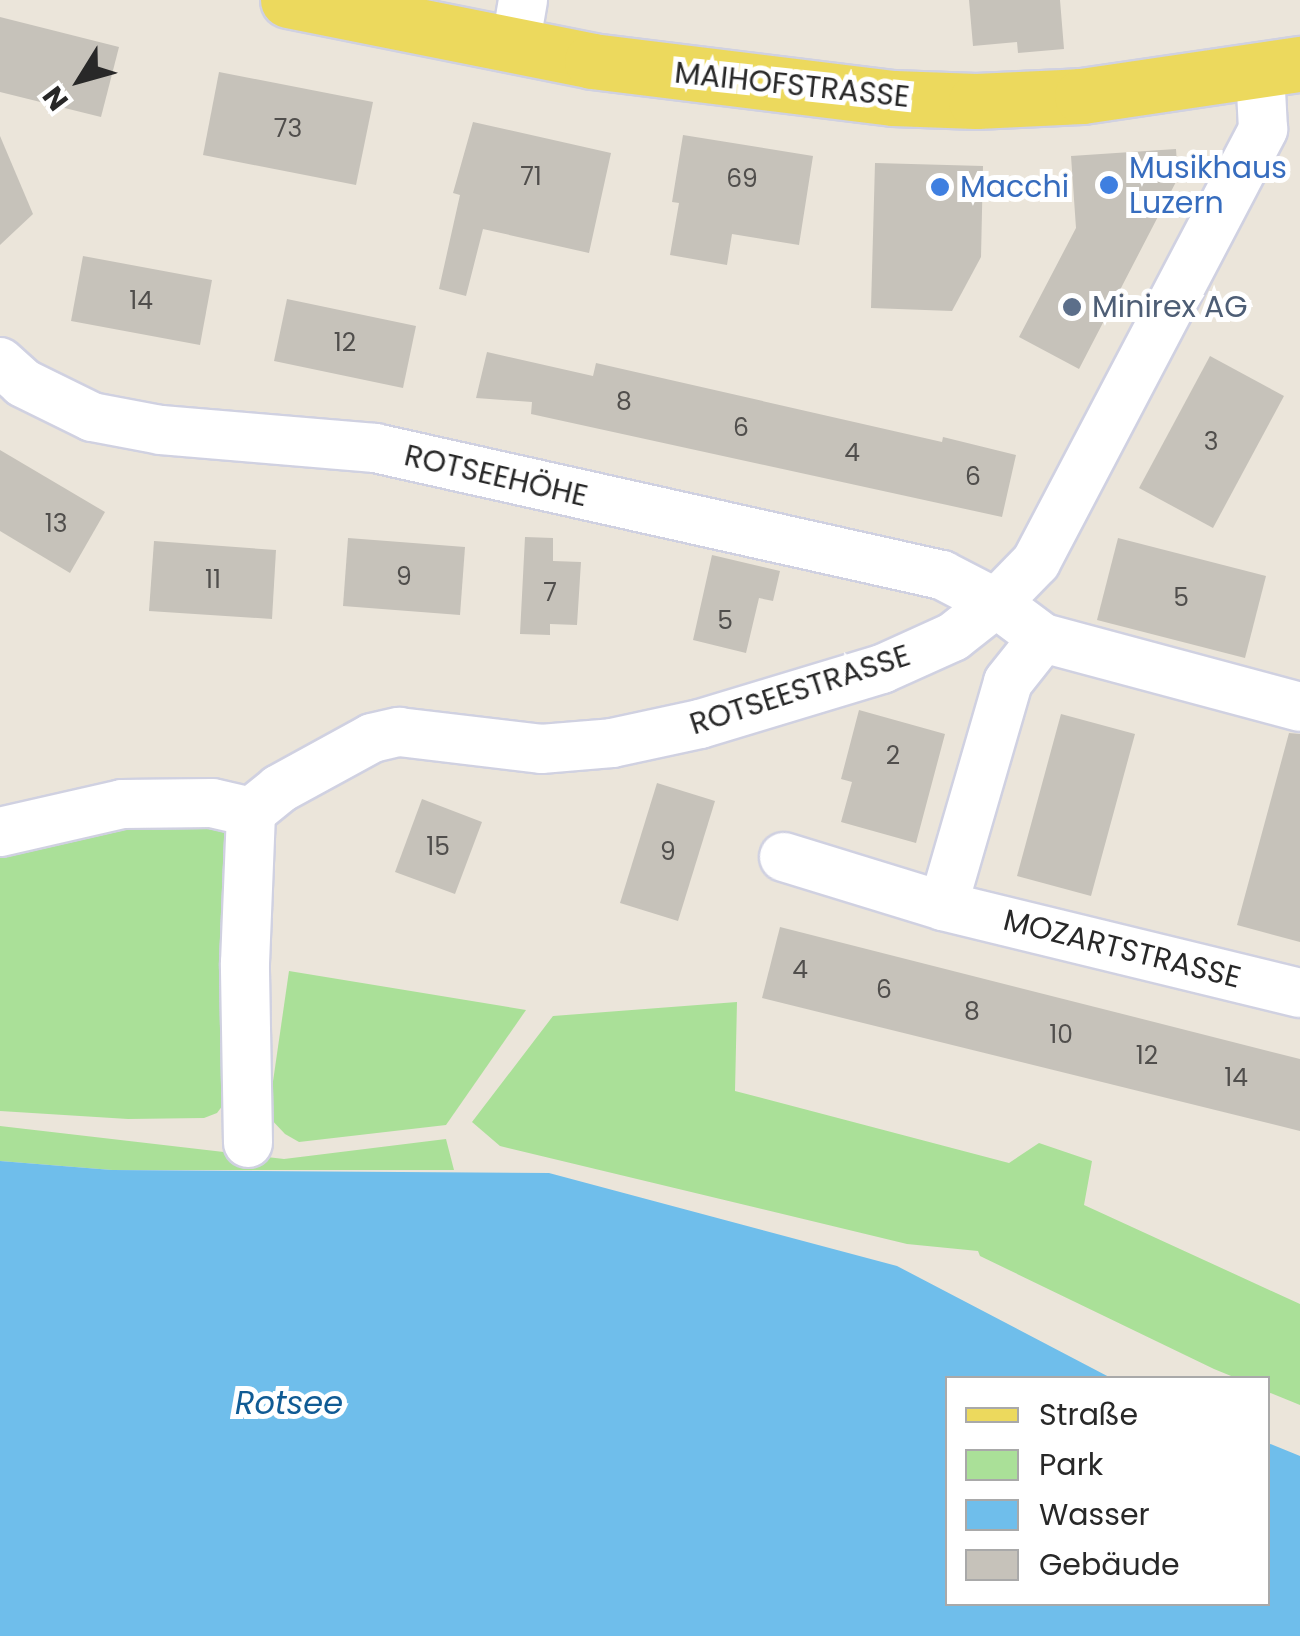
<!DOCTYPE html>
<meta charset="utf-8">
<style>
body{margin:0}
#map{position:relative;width:1300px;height:1636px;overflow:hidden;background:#ebe5da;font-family:Poppins,sans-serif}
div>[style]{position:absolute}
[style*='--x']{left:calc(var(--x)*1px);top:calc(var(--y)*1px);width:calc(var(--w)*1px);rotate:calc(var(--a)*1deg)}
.green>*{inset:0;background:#aae098}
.water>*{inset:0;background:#6fbeeb}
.building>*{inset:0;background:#c6c2ba}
.roads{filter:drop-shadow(2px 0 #d0d1e1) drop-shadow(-2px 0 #d0d1e1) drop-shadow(0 2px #d0d1e1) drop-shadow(0 -2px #d0d1e1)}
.street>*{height:48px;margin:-24px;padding:0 24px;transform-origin:24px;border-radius:24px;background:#fff}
.primary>*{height:55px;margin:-27.5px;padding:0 27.5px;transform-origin:27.5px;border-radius:27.5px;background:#ecd95d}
.dots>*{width:28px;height:28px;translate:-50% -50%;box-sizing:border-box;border:5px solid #fff;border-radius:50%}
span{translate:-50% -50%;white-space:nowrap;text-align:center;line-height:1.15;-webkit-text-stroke:10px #fff;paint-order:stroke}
.number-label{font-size:25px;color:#504e4c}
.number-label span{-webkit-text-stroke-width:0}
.street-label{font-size:30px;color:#282828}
.shop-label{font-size:30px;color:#366cbe}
.left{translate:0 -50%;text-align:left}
.service-label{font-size:30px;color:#4e5e75}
.water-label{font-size:32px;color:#105b94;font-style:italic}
.legend{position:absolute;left:945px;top:1376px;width:325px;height:230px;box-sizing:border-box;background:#fff;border:2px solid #a9a9a9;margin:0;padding:12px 18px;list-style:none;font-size:30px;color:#282828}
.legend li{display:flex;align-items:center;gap:20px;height:50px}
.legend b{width:50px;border:2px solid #a9a9a9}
.north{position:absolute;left:30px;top:30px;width:100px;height:100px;-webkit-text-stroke:8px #fff;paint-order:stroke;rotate:233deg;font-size:28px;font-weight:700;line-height:40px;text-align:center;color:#282828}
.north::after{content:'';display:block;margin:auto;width:35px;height:45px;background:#282828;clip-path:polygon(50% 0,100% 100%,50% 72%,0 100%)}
</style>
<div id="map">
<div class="green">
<i style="clip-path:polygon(170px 812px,228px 824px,226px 1101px,217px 1113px,204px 1118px,128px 1119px,0 1111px,0 835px)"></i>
<i style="clip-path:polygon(289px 971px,526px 1010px,446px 1125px,299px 1142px,285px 1134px,268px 1116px)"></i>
<i style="clip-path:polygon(737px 1002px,735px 1091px,1009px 1163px,1039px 1143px,1092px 1161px,1084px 1205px,1300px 1304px,1300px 1405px,1268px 1392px,1268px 1378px,1236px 1378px,1214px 1369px,980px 1256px,978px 1251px,907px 1244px,500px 1146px,472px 1122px,553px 1016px)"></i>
<i style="clip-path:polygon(0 1126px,284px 1159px,446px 1139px,454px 1170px,112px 1170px,0 1161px)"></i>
</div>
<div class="water">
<i style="clip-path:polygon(0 1161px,112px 1170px,549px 1173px,897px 1266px,1111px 1378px,948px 1378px,948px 1604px,1268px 1604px,1268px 1443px,1300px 1456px,1300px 1636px,0 1636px)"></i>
</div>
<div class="building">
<i style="clip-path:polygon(969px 0,1060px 0,1064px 49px,1018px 53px,1017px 42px,973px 46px)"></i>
<i style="clip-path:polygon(0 17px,119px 47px,101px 117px,0 92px)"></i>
<i style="clip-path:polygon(219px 72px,373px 102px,356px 185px,203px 155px)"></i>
<i style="clip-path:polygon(473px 122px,611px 153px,589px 253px,483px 229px,466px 296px,439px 289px,460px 195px,453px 193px)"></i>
<i style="clip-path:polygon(683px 135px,813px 156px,799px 245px,732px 234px,727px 265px,670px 255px,679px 203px,672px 202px)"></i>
<i style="clip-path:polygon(0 136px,33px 214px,0 245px)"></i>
<i style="clip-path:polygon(1176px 149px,1178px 178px,1079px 369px,1019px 337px,1076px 228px,1071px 156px)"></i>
<i style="clip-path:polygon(875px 163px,983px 166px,981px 257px,952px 311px,871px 308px)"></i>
<i style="clip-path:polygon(83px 256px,212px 280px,200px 345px,71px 321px)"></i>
<i style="clip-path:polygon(287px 299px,416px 326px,403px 388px,274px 361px)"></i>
<i style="clip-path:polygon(487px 352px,593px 376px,596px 363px,942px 442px,943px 437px,1016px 455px,1002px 517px,531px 414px,532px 402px,476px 398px)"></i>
<i style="clip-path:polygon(1210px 356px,1284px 396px,1213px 528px,1139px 488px)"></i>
<i style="clip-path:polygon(0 450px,105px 512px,70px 573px,0 531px)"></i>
<i style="clip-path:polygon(525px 537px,553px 538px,553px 561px,581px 562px,577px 625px,550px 624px,550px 635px,520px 634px)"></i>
<i style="clip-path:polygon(348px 538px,465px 547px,460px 615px,343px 606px)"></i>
<i style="clip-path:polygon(1118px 538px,1266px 576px,1245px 658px,1097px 620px)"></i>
<i style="clip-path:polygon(154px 541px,276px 550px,272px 619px,149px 611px)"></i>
<i style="clip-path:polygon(712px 555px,780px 571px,773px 601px,759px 598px,746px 653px,693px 640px)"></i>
<i style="clip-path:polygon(859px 710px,945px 734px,916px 843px,841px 822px,852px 782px,841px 779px)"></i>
<i style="clip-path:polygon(1061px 714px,1135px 734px,1091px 896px,1017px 876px)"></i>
<i style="clip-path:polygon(1289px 733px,1300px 734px,1300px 942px,1237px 925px)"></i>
<i style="clip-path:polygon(657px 783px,715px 801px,678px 921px,620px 903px)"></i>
<i style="clip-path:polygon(422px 799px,482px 822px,455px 894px,395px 872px)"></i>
<i style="clip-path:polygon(780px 927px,1300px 1059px,1300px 1131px,762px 998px)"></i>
</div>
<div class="roads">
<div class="street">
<i style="--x:515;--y:47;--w:48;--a:-80.3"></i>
<i style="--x:0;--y:362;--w:31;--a:42"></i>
<i style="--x:23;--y:383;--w:77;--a:26.2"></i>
<i style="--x:92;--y:417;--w:70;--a:10.7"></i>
<i style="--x:161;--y:430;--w:215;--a:4.8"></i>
<i style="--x:375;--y:448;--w:581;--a:12.63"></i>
<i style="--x:942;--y:575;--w:61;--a:27.4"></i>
<i style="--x:996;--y:603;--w:59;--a:36.7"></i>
<i style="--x:1043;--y:638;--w:266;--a:15"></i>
<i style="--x:0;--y:832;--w:125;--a:-12.9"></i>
<i style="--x:122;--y:804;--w:90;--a:-0.6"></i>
<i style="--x:212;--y:803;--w:40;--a:13"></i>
<i style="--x:784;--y:857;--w:166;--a:17.1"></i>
<i style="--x:943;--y:906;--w:367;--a:13.7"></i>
<i style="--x:943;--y:906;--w:233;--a:-73.8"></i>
<i style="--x:1008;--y:682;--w:56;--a:-51.5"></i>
<i style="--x:248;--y:1143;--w:180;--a:-91"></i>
<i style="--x:245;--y:963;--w:151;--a:-87.7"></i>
<i style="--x:251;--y:812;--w:36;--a:-39"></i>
<i style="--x:279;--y:789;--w:106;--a:-28.7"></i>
<i style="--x:372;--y:738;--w:28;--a:-13"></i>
<i style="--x:399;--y:732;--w:143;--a:6.8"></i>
<i style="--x:541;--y:749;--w:71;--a:-4.8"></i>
<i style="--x:612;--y:743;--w:90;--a:-12.2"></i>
<i style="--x:700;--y:724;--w:190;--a:-16.8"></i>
<i style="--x:882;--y:669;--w:78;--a:-24.3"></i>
<i style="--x:953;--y:637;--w:55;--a:-38.3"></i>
<i style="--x:996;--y:603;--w:57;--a:-45.7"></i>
<i style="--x:1036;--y:562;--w:489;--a:-62.3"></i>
<i style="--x:1263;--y:129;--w:57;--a:-93"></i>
</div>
<div class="primary">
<i style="--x:288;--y:0;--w:310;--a:11.3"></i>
<i style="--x:592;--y:61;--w:303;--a:7"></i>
<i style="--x:893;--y:98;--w:83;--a:2.1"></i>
<i style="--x:976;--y:101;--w:106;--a:-2.7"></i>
<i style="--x:1082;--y:96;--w:220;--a:-8.4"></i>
</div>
</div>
<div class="dots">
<i style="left:1109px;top:185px;background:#3f7fe0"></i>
<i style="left:940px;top:187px;background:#3f7fe0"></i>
<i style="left:1072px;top:307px;background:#5c6f8a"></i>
</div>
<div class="number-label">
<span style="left:288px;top:129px">73</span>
<span style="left:531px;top:177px">71</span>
<span style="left:742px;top:179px">69</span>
<span style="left:141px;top:301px">14</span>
<span style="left:345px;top:343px">12</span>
<span style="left:624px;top:402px">8</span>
<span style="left:741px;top:428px">6</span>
<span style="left:1211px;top:442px">3</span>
<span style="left:852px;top:453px">4</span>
<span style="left:973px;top:477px">6</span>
<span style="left:56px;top:524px">13</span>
<span style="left:404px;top:577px">9</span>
<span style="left:213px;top:580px">11</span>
<span style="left:550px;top:593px">7</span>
<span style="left:1181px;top:598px">5</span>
<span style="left:725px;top:621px">5</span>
<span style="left:893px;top:756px">2</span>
<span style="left:438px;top:847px">15</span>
<span style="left:668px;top:852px">9</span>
<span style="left:800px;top:970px">4</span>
<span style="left:884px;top:990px">6</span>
<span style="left:972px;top:1012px">8</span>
<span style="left:1061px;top:1035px">10</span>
<span style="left:1147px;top:1056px">12</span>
<span style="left:1236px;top:1078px">14</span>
</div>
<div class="street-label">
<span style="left:792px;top:85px;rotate:6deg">MAIHOFSTRASSE</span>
<span style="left:496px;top:476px;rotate:13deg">ROTSEEHÖHE</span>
<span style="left:800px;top:690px;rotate:-18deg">ROTSEESTRASSE</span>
<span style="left:1122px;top:949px;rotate:14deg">MOZARTSTRASSE</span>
</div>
<div class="shop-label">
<span class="left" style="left:1129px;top:185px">Musikhaus<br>Luzern</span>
<span class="left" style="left:960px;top:187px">Macchi</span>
</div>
<div class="service-label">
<span class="left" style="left:1092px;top:307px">Minirex AG</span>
</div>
<div class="water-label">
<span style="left:289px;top:1403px">Rotsee</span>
</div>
<ul class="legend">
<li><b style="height:12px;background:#ecd95d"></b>Straße</li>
<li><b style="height:28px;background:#aae098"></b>Park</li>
<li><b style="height:28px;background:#6fbeeb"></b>Wasser</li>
<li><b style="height:28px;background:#c6c2ba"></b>Gebäude</li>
</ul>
<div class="north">N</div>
</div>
